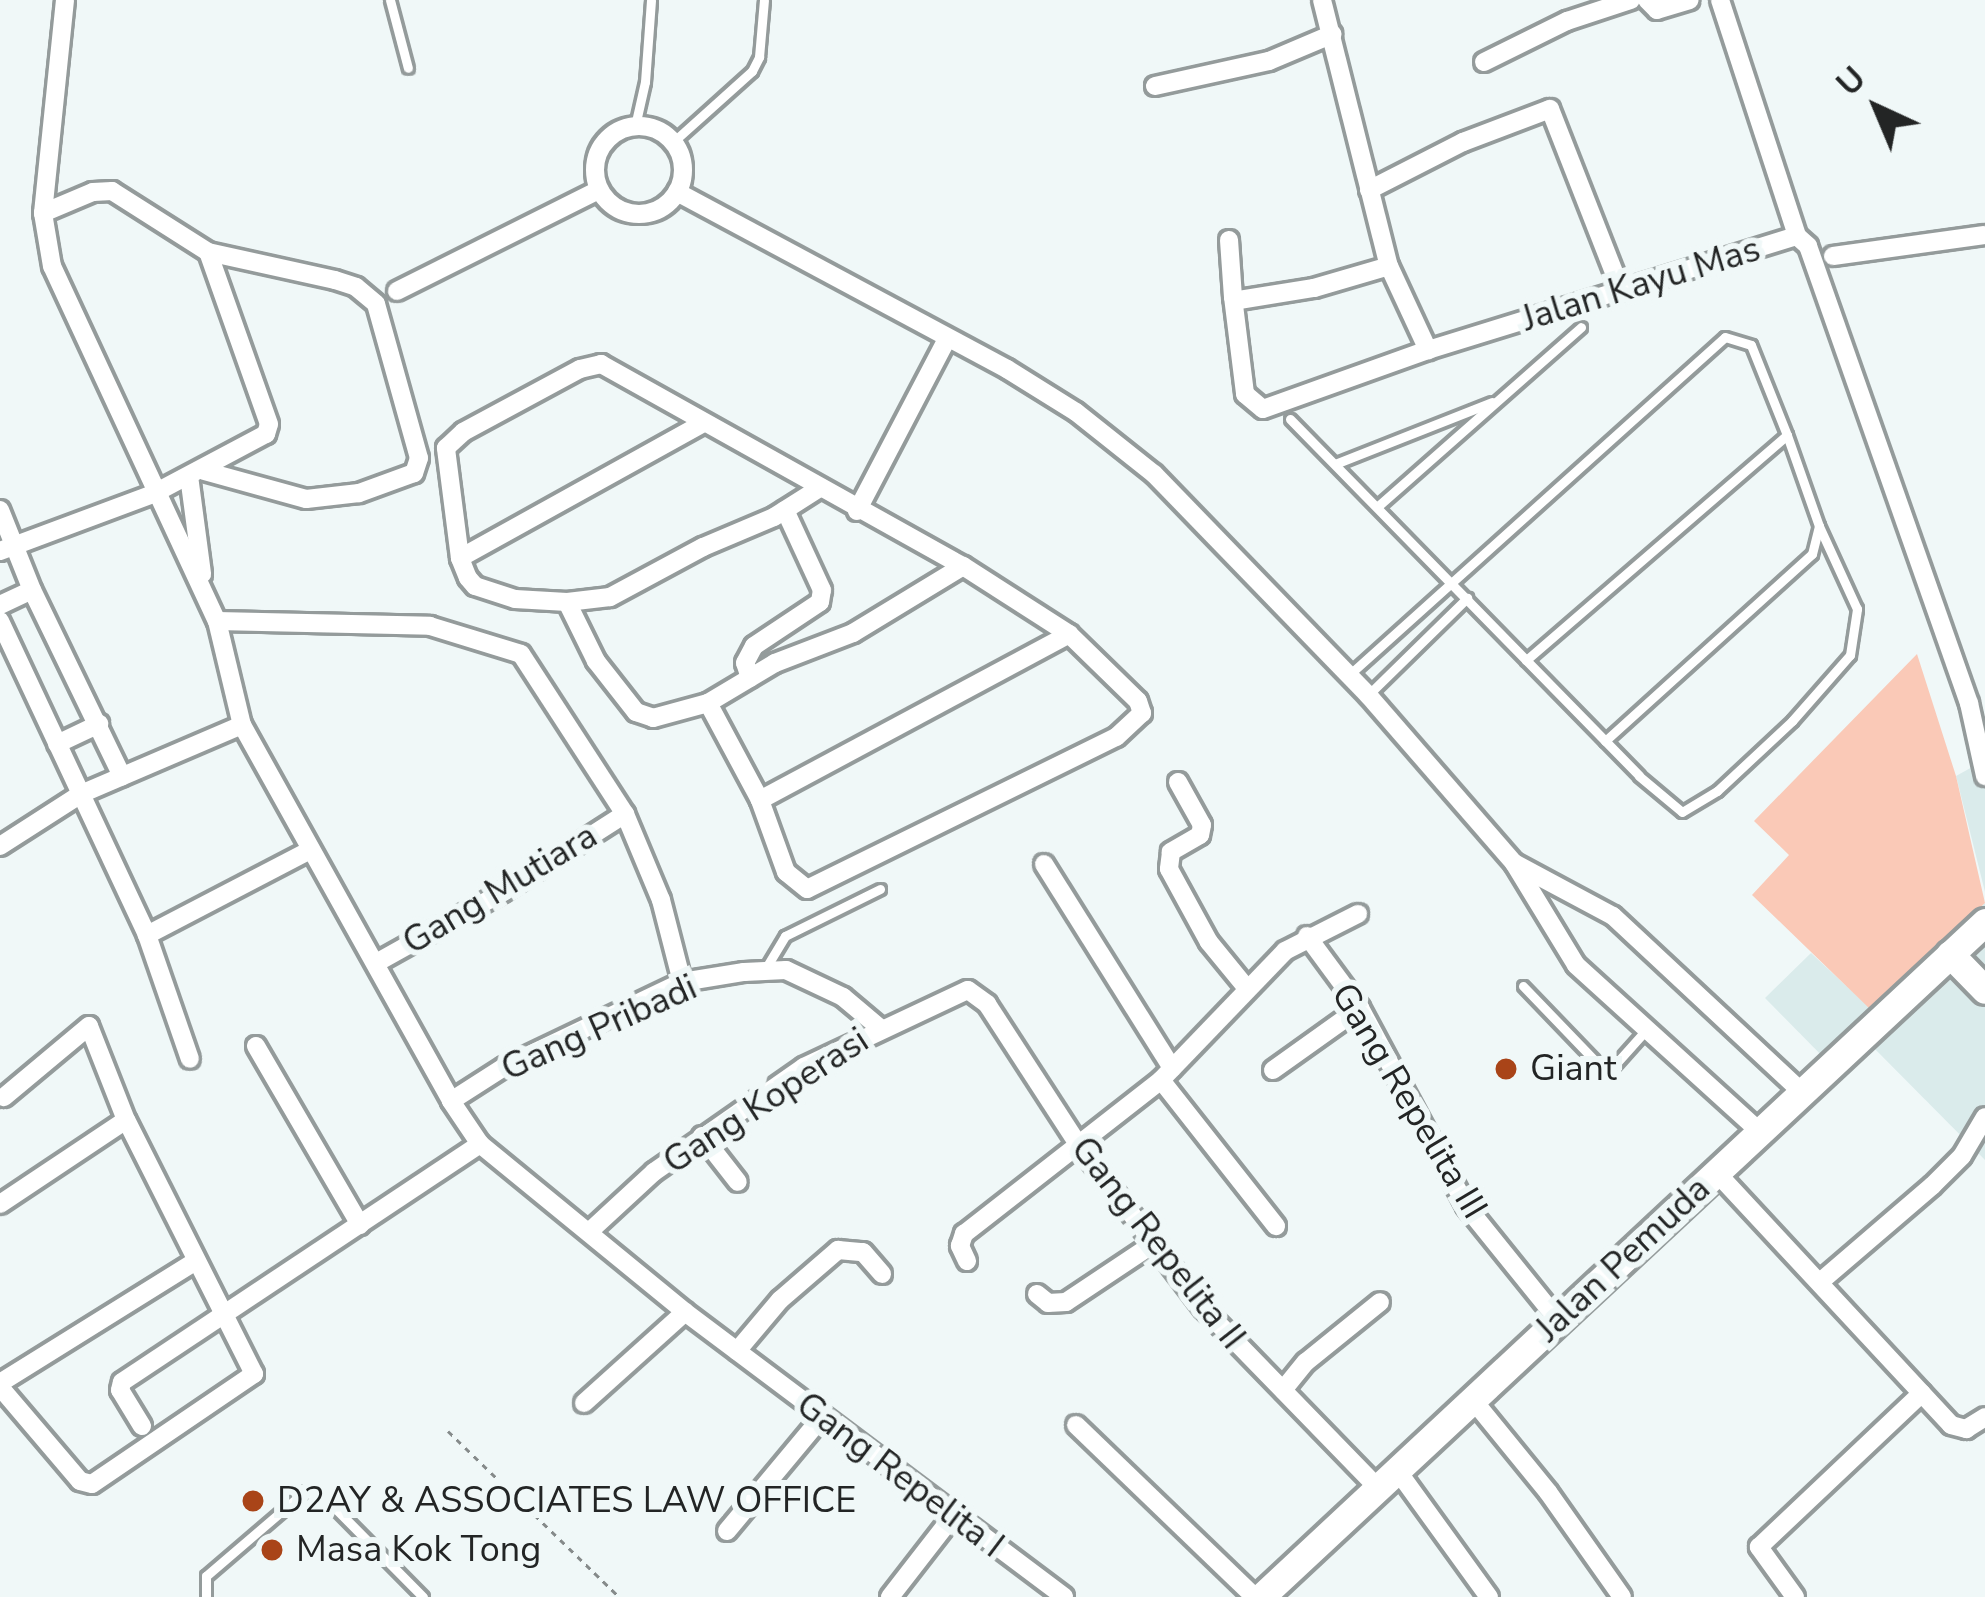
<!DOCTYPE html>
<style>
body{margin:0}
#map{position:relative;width:1985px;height:1597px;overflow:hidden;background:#f0f8f8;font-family:"Nunito Sans",sans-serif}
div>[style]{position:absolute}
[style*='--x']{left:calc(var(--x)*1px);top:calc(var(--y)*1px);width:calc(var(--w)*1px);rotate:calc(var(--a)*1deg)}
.built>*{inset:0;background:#daebeb}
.green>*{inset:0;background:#fac9b7}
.path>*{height:3px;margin-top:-1.5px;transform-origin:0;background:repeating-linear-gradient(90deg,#858a8a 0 6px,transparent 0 12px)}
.roads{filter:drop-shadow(3px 0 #949b9b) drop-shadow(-3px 0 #949b9b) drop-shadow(0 3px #949b9b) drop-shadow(0 -3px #949b9b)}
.lane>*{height:9px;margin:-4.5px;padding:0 4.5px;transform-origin:4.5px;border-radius:4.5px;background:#fff}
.street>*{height:18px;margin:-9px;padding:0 9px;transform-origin:9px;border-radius:9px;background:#fff}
.street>.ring{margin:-9px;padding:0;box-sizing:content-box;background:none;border:18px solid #fff;border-radius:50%}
.secondary>*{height:27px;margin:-13.5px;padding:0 13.5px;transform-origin:13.5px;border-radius:13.5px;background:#fff}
.dots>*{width:33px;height:33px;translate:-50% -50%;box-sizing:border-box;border:6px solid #f0f8f8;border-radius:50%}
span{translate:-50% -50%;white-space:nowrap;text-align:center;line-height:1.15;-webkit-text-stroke:12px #f0f8f8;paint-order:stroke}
.street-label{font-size:36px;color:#232525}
.poi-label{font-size:36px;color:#232525}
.left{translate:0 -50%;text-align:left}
.north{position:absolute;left:1817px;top:48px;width:120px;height:120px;-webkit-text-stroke:9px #f0f8f8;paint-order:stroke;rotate:316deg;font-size:33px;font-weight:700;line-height:48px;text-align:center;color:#232525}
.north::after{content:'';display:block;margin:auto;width:42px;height:54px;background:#232525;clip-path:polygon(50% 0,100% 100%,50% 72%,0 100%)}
</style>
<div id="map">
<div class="built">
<i style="clip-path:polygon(1985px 760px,1985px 892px,1956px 776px)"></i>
<i style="clip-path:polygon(1985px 903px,1985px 1160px,1865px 1039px,1833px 1067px,1765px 998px,1811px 953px,1871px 1009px)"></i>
</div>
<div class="green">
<i style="clip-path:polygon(1917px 654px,1956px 776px,1985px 903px,1870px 1009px,1752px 895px,1789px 855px,1754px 821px)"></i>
</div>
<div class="path">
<i style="--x:448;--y:1431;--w:238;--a:44.1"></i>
</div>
<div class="roads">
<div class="lane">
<i style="--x:390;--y:0;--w:70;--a:75.2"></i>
<i style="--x:635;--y:126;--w:45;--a:-77.2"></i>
<i style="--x:645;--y:82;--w:82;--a:-85.8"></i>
<i style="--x:673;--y:142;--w:106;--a:-41.9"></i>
<i style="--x:752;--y:71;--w:16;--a:-63"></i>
<i style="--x:759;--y:57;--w:57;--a:-85"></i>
<i style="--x:1290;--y:419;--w:499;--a:45.6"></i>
<i style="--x:1639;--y:776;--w:56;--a:39.9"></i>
<i style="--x:1682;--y:812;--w:41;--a:-31"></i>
<i style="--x:1717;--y:791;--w:103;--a:-43"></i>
<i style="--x:1792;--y:721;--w:88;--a:-48.7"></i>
<i style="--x:1850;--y:655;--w:47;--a:-81.3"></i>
<i style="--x:1857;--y:609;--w:91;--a:-114.6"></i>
<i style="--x:1335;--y:464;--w:169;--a:-21.5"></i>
<i style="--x:1377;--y:507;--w:272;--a:-41.4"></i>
<i style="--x:1350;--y:674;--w:504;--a:-41.94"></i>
<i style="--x:1725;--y:337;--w:27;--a:17"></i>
<i style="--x:1751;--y:345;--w:97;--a:68.2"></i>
<i style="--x:1787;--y:435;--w:345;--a:139.2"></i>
<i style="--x:1368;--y:695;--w:139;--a:-44.4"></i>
<i style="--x:1605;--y:741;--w:279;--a:-42.1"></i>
<i style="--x:1812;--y:554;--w:29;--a:-76"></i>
<i style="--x:1819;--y:526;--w:96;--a:-109.4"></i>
<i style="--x:764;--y:971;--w:41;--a:-59"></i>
<i style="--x:785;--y:936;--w:106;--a:-26.3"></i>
<i style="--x:1523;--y:986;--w:115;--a:46.1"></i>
<i style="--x:1603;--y:1069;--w:9;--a:-6"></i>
<i style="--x:1612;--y:1068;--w:51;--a:-48.2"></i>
<i style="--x:206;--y:1597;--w:21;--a:-90"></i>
<i style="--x:206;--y:1576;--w:130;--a:-40.6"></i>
<i style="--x:305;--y:1491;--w:32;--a:28"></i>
<i style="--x:333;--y:1506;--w:128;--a:45.3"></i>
</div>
<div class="street">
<i style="--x:65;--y:0;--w:214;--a:95.9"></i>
<i style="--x:43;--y:213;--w:54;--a:80.4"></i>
<i style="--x:52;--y:266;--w:391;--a:65.1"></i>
<i style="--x:217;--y:621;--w:107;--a:76.5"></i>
<i style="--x:242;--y:725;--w:430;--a:60.9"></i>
<i style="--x:451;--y:1101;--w:52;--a:56"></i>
<i style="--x:480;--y:1144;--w:265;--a:39.3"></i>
<i style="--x:685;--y:1312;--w:474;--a:36.9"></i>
<i style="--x:1322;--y:0;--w:274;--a:75.9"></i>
<i style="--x:1389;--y:266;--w:93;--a:65.1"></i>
<i style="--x:1647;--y:0;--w:14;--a:45"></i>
<i style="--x:1657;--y:10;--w:34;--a:-17"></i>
<i style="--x:1720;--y:0;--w:248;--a:71.9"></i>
<i style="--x:1484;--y:62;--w:93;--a:-26.3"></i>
<i style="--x:1567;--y:21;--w:67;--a:-18.2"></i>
<i style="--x:1155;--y:86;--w:117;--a:-12.4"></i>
<i style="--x:1269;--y:61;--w:69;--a:-22.9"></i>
<i class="ring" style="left:595px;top:126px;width:70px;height:70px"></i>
<i style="--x:1369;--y:190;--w:106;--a:-27.1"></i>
<i style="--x:1463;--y:142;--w:93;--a:-20.8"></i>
<i style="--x:1550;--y:109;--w:192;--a:68.6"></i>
<i style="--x:677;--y:192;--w:374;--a:28.2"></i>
<i style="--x:1007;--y:369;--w:81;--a:31.9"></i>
<i style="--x:1076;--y:412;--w:100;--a:38.5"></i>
<i style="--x:1154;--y:474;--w:308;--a:45.9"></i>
<i style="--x:1368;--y:695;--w:223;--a:49"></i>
<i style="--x:1514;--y:863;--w:119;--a:58.7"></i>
<i style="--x:1576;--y:965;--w:248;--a:42.2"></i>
<i style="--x:43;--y:213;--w:54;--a:-22.8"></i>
<i style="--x:93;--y:192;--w:19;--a:-3"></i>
<i style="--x:112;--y:191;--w:114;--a:32.4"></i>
<i style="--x:208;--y:252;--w:130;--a:12.4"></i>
<i style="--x:335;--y:280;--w:22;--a:18"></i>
<i style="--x:356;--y:287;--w:26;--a:40"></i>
<i style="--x:376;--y:304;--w:160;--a:74.4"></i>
<i style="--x:419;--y:458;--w:16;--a:108"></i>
<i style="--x:414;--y:473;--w:59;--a:160"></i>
<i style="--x:359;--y:493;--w:53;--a:173.5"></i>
<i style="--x:306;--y:499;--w:106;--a:-164.6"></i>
<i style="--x:1229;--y:240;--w:57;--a:86"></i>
<i style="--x:1233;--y:297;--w:7;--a:27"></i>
<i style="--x:1239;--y:300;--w:76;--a:-9.1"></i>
<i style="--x:1314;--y:288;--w:78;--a:-16.3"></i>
<i style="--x:1833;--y:256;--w:153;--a:-7.9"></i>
<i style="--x:397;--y:291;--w:226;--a:-26.6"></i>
<i style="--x:1233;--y:297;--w:98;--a:82.9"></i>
<i style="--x:1245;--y:394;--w:23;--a:40"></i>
<i style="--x:1263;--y:409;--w:175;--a:-19.7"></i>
<i style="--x:1428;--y:350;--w:386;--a:-17.2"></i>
<i style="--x:1797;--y:236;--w:15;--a:42"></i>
<i style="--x:1808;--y:246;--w:485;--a:70.6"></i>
<i style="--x:1969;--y:703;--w:75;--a:77.6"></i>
<i style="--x:189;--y:476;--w:99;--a:82.4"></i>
<i style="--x:818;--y:489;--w:52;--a:147.5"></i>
<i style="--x:774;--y:517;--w:77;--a:157.1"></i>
<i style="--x:703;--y:547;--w:106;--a:151.7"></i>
<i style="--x:610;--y:597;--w:43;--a:173.4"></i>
<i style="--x:567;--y:602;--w:52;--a:-176.7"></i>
<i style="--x:515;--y:599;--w:42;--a:-162"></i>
<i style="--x:475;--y:586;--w:11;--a:-131"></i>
<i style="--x:468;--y:578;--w:22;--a:-112"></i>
<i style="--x:460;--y:558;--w:111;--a:-97.3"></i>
<i style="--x:446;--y:448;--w:23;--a:-43"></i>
<i style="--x:463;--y:432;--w:133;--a:-28.3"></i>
<i style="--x:580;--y:369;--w:22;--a:-13"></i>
<i style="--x:601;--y:364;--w:415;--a:29.2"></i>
<i style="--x:963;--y:566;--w:126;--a:32.7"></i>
<i style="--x:1069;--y:634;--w:96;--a:44.2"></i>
<i style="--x:1138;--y:701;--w:13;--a:72"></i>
<i style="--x:1142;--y:713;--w:35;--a:137"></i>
<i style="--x:1116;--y:737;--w:344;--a:153.8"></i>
<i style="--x:807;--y:889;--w:27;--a:-141"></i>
<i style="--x:786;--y:872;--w:77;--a:-109.9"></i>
<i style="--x:760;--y:800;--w:110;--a:-118.2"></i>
<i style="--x:708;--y:703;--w:78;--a:-30.8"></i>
<i style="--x:775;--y:663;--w:84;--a:-21"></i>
<i style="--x:853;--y:633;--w:129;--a:-31.3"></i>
<i style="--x:0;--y:510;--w:86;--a:68.2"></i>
<i style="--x:32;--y:590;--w:207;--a:64.2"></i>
<i style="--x:857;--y:511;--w:194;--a:-62.4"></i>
<i style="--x:0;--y:551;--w:163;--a:-20.4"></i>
<i style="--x:153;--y:494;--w:128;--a:-28"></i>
<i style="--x:266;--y:434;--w:10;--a:-73"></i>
<i style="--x:269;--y:424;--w:182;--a:-109.5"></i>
<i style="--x:460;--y:558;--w:277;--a:-29"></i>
<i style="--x:567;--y:602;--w:66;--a:63.8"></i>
<i style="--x:596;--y:661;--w:65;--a:51.9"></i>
<i style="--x:636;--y:712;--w:18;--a:19"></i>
<i style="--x:653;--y:718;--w:57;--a:-15.3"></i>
<i style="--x:0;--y:605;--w:35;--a:-25"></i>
<i style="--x:0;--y:621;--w:347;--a:64.9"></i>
<i style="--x:147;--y:935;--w:131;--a:70.9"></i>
<i style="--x:217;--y:621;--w:213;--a:1.3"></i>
<i style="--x:430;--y:626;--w:95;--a:17.1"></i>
<i style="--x:521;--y:654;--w:191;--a:57"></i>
<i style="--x:625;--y:814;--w:93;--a:67.3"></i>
<i style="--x:661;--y:900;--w:85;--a:75.6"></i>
<i style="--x:750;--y:678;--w:16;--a:-108"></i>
<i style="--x:745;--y:663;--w:19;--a:-62"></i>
<i style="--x:754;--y:646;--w:79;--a:-33.7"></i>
<i style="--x:820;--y:602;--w:12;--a:-81"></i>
<i style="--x:822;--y:590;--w:88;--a:-114.8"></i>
<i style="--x:57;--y:744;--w:47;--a:-25.5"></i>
<i style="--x:1178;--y:782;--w:49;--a:60.8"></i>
<i style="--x:1202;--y:825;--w:10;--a:101"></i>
<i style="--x:1200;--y:835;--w:34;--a:150"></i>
<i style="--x:1171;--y:852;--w:17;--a:97"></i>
<i style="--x:1169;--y:869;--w:83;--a:61.3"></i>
<i style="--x:1209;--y:942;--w:57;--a:50.7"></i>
<i style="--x:760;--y:800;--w:351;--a:-28.2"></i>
<i style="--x:0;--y:846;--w:96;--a:-32.7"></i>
<i style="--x:81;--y:794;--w:175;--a:-23.2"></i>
<i style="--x:1514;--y:863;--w:112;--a:28.2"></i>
<i style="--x:1613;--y:916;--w:258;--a:43"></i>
<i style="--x:1044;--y:864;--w:241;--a:57.9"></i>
<i style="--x:147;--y:935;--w:184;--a:-27.5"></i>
<i style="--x:1307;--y:936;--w:89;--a:53.6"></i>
<i style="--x:1360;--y:1008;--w:225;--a:61.8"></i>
<i style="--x:1466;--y:1206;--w:146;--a:51.1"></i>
<i style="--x:376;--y:963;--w:145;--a:-29.2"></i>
<i style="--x:503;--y:892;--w:145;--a:-32.6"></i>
<i style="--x:256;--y:1046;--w:207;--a:59.8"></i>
<i style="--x:1273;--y:1070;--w:107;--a:-35.5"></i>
<i style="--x:1161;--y:1080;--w:186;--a:51.8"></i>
<i style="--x:451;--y:1101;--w:63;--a:-32.7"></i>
<i style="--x:504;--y:1067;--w:197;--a:-25.5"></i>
<i style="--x:682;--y:982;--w:63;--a:-9.2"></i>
<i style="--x:744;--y:972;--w:42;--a:-2.7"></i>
<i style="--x:786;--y:970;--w:63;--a:25.3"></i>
<i style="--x:843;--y:997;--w:48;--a:40"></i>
<i style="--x:702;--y:1136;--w:58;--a:52"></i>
<i style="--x:1716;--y:1172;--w:345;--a:47.1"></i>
<i style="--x:1951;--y:1425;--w:16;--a:15"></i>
<i style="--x:1966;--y:1429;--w:22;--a:-32"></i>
<i style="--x:0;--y:1204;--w:151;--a:-33.7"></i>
<i style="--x:590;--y:1231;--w:87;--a:-42.7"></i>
<i style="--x:654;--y:1172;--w:183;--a:-35"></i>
<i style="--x:804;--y:1067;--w:181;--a:-25.2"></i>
<i style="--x:968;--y:990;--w:24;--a:36"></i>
<i style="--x:987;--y:1004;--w:167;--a:57"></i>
<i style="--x:1078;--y:1144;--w:206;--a:52.7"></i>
<i style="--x:1203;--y:1308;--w:251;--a:45.8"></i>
<i style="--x:967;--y:1261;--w:17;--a:-115"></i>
<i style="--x:960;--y:1246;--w:13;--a:-72"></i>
<i style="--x:964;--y:1234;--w:250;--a:-38"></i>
<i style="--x:1161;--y:1080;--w:179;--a:-46.1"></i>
<i style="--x:1285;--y:951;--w:82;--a:-26.9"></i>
<i style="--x:1820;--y:1282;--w:148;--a:-40.6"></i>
<i style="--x:1932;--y:1186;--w:42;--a:-45"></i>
<i style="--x:1962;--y:1156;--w:45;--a:-59.5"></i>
<i style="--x:1037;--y:1294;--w:14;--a:39"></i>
<i style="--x:1048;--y:1303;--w:18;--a:-3"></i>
<i style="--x:1066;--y:1302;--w:105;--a:-33.7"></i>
<i style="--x:737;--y:1351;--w:67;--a:-49.9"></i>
<i style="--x:780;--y:1300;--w:77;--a:-40.8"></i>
<i style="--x:838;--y:1250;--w:25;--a:5"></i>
<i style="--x:863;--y:1252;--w:29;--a:49"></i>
<i style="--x:0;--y:1383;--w:231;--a:-31.9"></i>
<i style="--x:0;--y:1387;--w:123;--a:49.6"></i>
<i style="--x:80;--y:1481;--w:12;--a:14"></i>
<i style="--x:92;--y:1484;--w:196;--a:-34.2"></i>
<i style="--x:254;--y:1374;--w:284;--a:-116.7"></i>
<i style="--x:126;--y:1120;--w:101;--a:-111.5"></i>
<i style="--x:89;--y:1026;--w:111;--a:140.1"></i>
<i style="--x:1283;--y:1390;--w:36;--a:-51"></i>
<i style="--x:1306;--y:1362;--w:95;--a:-39"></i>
<i style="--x:1473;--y:1400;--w:119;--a:50.8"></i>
<i style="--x:1548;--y:1492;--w:128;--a:54.8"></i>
<i style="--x:584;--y:1403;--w:136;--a:-42"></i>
<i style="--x:1076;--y:1425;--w:248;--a:43.9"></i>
<i style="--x:142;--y:1426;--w:42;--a:-121.4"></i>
<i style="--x:120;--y:1390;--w:8;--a:-76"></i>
<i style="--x:122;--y:1382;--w:430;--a:-33.6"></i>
<i style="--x:1397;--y:1470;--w:157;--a:54.1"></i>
<i style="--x:727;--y:1531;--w:148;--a:-50.2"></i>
<i style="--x:890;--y:1597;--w:101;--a:-52.2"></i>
<i style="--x:1795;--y:1597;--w:62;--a:-125.8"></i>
<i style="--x:1759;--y:1547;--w:224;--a:-43.4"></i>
</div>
<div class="secondary">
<i style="--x:1950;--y:954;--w:50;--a:45.8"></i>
<i style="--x:1261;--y:1597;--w:990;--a:-42.99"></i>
</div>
</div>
<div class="dots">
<i style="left:1506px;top:1069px;background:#a94418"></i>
<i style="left:253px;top:1501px;background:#a94418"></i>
<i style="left:272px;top:1550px;background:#a94418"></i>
</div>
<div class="street-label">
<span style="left:1641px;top:284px;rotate:-17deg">Jalan Kayu Mas</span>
<span style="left:500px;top:889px;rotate:-31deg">Gang Mutiara</span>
<span style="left:599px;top:1028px;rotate:-24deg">Gang Pribadi</span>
<span style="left:766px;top:1101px;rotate:-33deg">Gang Koperasi</span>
<span style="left:1409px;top:1101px;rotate:59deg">Gang Repelita III</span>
<span style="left:1158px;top:1243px;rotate:52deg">Gang Repelita II</span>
<span style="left:1623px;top:1259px;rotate:-43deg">Jalan Pemuda</span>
<span style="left:900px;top:1475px;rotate:37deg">Gang Repelita I</span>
</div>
<div class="poi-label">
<span class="left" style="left:1530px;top:1069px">Giant</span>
<span class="left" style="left:277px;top:1501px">D2AY &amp; ASSOCIATES LAW OFFICE</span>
<span class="left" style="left:296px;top:1550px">Masa Kok Tong</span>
</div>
<div class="north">U</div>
</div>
